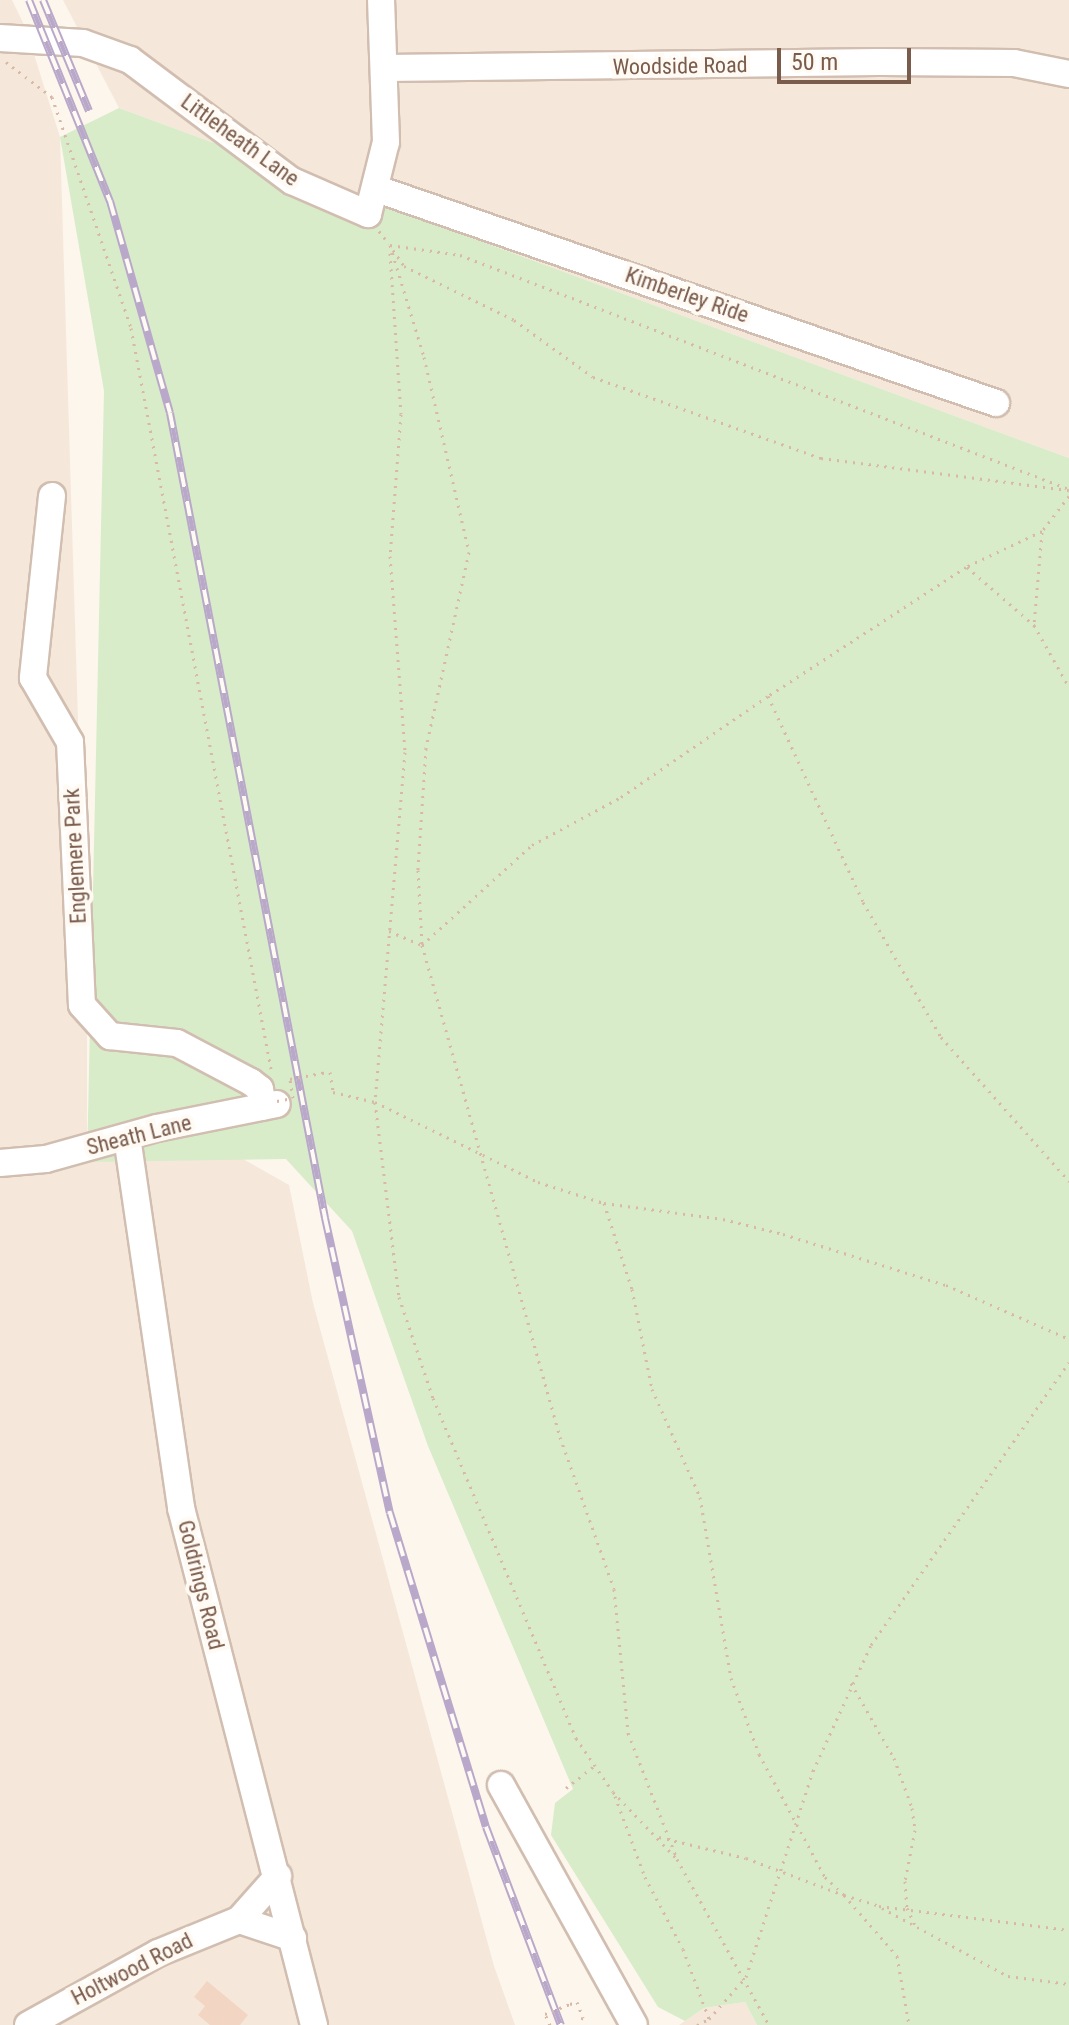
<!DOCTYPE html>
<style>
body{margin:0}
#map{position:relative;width:1069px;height:2025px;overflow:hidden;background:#fdf6ec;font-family:"Roboto Condensed",sans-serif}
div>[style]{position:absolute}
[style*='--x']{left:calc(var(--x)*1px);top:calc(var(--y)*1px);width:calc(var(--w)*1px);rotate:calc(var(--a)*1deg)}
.residential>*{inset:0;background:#f5e8da}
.green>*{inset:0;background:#d8ecc9}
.building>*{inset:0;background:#f3d5c3}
.path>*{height:3px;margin-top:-1.5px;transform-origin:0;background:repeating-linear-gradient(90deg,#d9b8a5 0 2px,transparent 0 8px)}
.roads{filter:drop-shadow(2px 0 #d1beb0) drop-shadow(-2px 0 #d1beb0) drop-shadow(0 2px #d1beb0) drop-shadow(0 -2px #d1beb0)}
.minor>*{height:26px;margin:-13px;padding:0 13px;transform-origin:13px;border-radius:13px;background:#fff}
.rail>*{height:8px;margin-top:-4px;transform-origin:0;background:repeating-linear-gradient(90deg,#fffaf3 0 15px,#b9a8c9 0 30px);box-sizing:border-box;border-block:2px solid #b9a8c9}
.path-bridge>*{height:3px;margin-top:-1.5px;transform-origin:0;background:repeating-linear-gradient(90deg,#d9b8a5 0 2px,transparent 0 8px)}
span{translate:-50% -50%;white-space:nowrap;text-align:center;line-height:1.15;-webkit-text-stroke:8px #fffaf3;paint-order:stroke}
.street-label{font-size:22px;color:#7a5c4d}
.scale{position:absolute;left:777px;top:48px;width:134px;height:36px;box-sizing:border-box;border:4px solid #7a5c4d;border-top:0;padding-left:10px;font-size:24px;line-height:28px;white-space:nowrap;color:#7a5c4d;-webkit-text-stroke:6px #fffaf3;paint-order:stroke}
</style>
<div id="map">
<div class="residential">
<i style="clip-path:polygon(0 0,12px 0,26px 29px,60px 137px,87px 1011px,87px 1161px,227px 1150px,289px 1185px,313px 1303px,494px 1966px,515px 2025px,0 2025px)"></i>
<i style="clip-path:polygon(63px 0,1069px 0,1069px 458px,119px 108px)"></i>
<i style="clip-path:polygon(745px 2002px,757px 2025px,679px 2025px,704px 2008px)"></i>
</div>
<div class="green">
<i style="clip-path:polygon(119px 108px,1069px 458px,1069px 2025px,757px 2025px,745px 2002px,704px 2008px,685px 2021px,658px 2007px,551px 1835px,555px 1803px,573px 1789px,428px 1446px,352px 1231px,286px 1159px,87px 1162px,104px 391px,60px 137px)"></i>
</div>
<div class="building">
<i style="clip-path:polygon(207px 1981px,248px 2015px,240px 2025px,210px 2025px,198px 2015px,205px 2006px,194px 1997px)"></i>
</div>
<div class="path">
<i style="--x:6;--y:62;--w:58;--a:37.3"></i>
<i style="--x:52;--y:97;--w:244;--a:71.1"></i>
<i style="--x:131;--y:328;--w:754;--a:79.3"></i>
<i style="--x:379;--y:231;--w:16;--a:52"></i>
<i style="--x:390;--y:245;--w:117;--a:73.1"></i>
<i style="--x:424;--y:357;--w:200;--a:77"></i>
<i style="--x:469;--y:552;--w:201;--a:102.4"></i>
<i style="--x:426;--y:748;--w:122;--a:93.8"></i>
<i style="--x:418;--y:870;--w:75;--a:86.9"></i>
<i style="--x:422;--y:945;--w:511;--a:74.33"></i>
<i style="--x:560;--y:1437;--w:161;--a:70.4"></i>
<i style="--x:614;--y:1589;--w:145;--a:84.4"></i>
<i style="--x:628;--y:1733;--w:135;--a:68.7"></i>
<i style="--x:677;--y:1859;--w:190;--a:61"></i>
<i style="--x:390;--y:245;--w:71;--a:8.1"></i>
<i style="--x:460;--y:255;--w:652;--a:21.02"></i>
<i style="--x:393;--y:250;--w:19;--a:55"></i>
<i style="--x:404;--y:266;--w:123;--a:26.1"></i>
<i style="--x:514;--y:320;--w:97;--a:35.8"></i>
<i style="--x:593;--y:377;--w:242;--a:19.6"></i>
<i style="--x:821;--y:458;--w:250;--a:7.4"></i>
<i style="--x:390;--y:253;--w:161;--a:86.1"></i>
<i style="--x:401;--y:414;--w:142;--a:94.4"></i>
<i style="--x:390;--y:556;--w:197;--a:85.6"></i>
<i style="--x:405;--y:752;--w:351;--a:94.9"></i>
<i style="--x:375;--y:1102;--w:196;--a:83"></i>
<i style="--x:399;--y:1297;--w:107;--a:71.4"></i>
<i style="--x:433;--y:1398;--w:369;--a:67.2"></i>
<i style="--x:576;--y:1738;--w:65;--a:55.6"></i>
<i style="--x:613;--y:1792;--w:91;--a:46.3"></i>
<i style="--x:1069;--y:496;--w:44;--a:127.6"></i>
<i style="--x:1042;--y:531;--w:84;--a:154.7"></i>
<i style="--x:966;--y:567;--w:236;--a:146.9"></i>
<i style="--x:768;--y:696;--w:227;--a:65.2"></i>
<i style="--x:863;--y:902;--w:156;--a:60"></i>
<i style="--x:941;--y:1037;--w:193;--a:48.4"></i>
<i style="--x:1042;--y:532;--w:93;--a:94.9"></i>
<i style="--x:1034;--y:625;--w:71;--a:60.6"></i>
<i style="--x:967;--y:567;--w:89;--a:40.9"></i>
<i style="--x:389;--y:931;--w:36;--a:23"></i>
<i style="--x:422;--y:945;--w:149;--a:-42.3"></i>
<i style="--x:532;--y:845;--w:101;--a:-28.3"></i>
<i style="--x:621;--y:797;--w:178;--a:-34.5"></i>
<i style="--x:322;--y:1073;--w:8;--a:-7"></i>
<i style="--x:330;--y:1072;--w:20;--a:81"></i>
<i style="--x:333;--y:1092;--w:43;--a:13.4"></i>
<i style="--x:375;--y:1102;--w:182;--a:26.1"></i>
<i style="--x:538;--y:1182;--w:69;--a:17.7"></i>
<i style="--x:604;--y:1203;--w:120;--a:7.7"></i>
<i style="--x:723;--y:1219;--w:62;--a:14"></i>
<i style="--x:783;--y:1234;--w:171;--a:17.4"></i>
<i style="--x:946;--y:1285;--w:134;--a:23.7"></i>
<i style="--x:604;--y:1203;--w:90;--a:72"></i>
<i style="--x:632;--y:1289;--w:102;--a:78.7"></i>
<i style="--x:652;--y:1389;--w:118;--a:66"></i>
<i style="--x:700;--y:1497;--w:184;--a:80.3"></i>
<i style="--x:731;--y:1678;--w:81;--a:69.8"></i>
<i style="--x:759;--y:1754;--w:140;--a:61.8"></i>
<i style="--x:825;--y:1877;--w:26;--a:43"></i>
<i style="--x:844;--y:1895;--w:37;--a:17"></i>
<i style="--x:879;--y:1906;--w:192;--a:7.2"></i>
<i style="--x:851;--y:1683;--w:86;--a:60.2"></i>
<i style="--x:894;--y:1758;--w:53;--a:70.2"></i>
<i style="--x:912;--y:1808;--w:22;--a:82"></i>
<i style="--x:915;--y:1830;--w:52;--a:101.1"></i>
<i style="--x:905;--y:1881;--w:27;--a:86"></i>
<i style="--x:907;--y:1908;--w:23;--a:65"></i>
<i style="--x:566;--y:1788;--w:36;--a:-38"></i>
<i style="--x:615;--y:1796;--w:86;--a:69.7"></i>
<i style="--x:645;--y:1877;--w:81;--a:62.2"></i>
<i style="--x:683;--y:1949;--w:75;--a:69.6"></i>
<i style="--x:709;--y:2019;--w:56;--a:-48.6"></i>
<i style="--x:746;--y:1977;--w:217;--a:-72"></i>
<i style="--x:813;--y:1771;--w:139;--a:-65.3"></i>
<i style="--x:871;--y:1645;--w:345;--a:-55"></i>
<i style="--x:659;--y:1837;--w:89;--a:13.6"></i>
<i style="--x:746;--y:1858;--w:105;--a:20.7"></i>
<i style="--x:844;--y:1895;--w:81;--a:49"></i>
<i style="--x:897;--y:1956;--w:70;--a:80.1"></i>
<i style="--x:882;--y:1908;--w:143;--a:28.4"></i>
<i style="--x:1008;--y:1976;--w:62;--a:7.5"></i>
<i style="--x:570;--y:2004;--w:7;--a:-16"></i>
<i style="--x:577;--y:2002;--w:17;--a:69"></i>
<i style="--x:583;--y:2018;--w:6;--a:162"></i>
<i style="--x:550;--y:2025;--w:12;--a:-114"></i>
<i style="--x:545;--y:2014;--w:8;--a:-23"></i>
<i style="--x:697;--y:2025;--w:13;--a:-27"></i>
</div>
<div class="roads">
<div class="minor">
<i style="--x:0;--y:38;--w:83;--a:3.4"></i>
<i style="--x:83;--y:43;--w:50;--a:19.9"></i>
<i style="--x:130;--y:60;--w:202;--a:36.8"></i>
<i style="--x:292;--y:181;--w:83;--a:23.5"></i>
<i style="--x:368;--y:214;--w:74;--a:-76"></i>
<i style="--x:386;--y:142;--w:142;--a:-92"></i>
<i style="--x:386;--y:68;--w:492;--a:-0.7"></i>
<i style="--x:878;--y:62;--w:136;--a:0.4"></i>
<i style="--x:1014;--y:63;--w:56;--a:11.3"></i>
<i style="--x:377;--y:189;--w:655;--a:19.07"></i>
<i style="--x:52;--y:496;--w:183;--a:96"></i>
<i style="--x:33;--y:678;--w:74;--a:60"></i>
<i style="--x:70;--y:742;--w:263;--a:87.4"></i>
<i style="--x:82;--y:1005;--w:42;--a:47.9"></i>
<i style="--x:110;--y:1036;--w:67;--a:6"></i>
<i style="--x:177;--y:1043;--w:84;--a:27.8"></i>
<i style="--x:251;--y:1082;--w:11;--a:38"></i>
<i style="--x:260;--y:1089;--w:18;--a:81"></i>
<i style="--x:127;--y:1137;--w:375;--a:81.7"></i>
<i style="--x:181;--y:1508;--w:534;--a:75.57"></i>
<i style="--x:0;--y:1163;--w:46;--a:-5"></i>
<i style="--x:46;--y:1159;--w:115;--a:-15.6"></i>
<i style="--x:157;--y:1128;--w:122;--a:-11.3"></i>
<i style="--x:501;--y:1785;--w:274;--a:61"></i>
<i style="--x:239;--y:1920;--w:57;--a:18.4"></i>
<i style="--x:28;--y:2025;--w:149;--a:-29"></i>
<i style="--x:158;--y:1953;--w:87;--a:-22.2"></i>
<i style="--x:239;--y:1920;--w:59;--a:-48.4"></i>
</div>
</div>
<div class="rail">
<i style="--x:29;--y:0;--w:217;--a:68.1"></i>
<i style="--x:110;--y:201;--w:220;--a:74.2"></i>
<i style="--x:170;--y:413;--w:820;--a:79.1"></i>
<i style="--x:325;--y:1218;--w:302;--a:77.6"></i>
<i style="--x:390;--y:1513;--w:328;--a:73"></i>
<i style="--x:486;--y:1827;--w:212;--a:69.3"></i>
<i style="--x:43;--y:0;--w:120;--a:67.5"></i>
</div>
<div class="path-bridge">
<i style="--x:277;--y:1101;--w:16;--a:-11"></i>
<i style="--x:293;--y:1098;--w:19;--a:-99"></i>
<i style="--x:290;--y:1079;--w:33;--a:-11"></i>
<i style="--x:552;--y:2011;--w:19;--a:-21"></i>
</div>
<div class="street-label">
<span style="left:680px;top:66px;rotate:-1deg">Woodside Road</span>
<span style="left:240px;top:140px;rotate:36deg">Littleheath Lane</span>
<span style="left:687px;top:295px;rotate:19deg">Kimberley Ride</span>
<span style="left:75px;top:856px;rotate:-93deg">Englemere Park</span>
<span style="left:139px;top:1135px;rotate:-14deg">Sheath Lane</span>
<span style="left:201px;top:1585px;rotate:76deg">Goldrings Road</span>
<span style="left:132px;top:1969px;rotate:-27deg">Holtwood Road</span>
</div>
<div class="scale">50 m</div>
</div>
